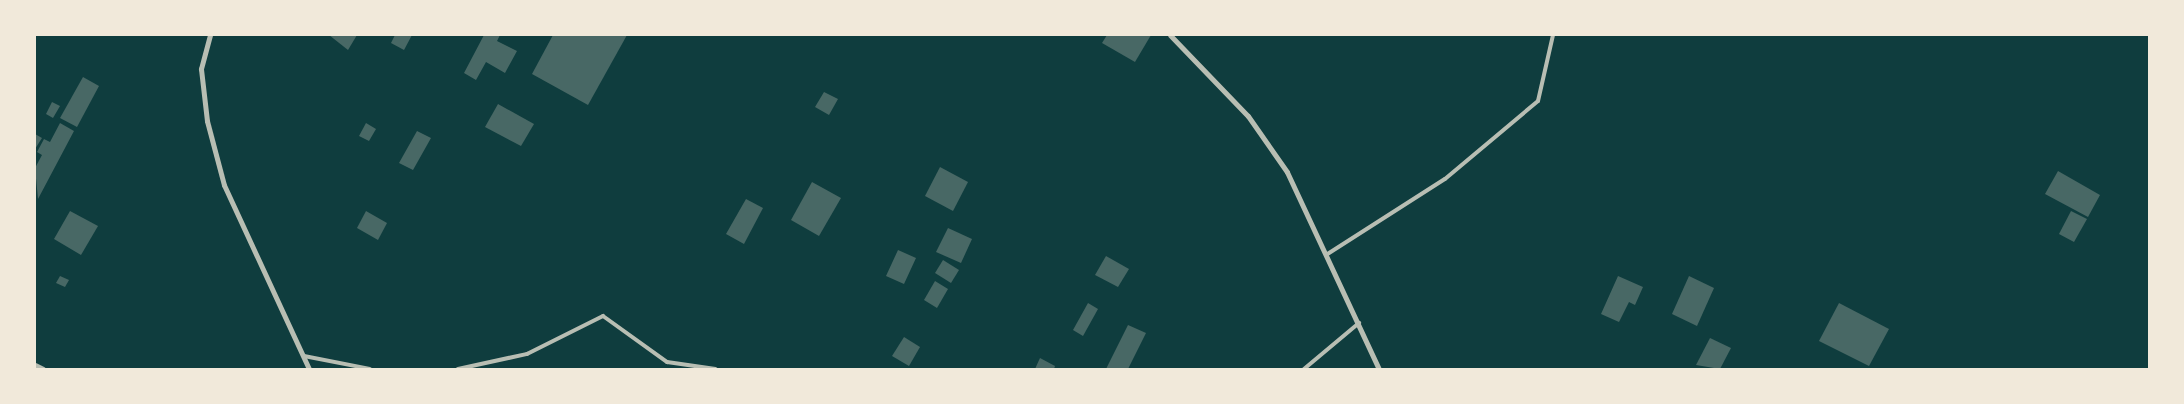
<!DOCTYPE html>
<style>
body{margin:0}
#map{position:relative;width:2184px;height:404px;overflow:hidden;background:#0f3d3e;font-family:"Source Sans 3",sans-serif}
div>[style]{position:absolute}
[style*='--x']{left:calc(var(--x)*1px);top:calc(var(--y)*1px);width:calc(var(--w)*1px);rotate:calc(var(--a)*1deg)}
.building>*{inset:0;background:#486865}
.service>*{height:4px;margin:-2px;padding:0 2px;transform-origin:2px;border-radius:2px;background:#b8beb3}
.minor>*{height:5px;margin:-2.5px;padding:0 2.5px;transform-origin:2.5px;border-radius:2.5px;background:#b8beb3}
span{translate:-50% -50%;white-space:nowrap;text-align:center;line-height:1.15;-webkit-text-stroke:5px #f1e9da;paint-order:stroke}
.frame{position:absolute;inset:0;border:36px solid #f1e9da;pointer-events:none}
</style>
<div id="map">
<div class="building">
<i style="clip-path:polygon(329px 35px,357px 35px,348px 50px)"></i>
<i style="clip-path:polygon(395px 35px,412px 35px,404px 50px,391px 43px)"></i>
<i style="clip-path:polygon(484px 35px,500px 35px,497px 41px,517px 51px,505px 73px,486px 62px,476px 80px,464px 73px)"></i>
<i style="clip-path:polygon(553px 35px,627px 35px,588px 105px,532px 74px)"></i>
<i style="clip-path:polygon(1107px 35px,1151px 35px,1135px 62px,1102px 43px)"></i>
<i style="clip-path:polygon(83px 77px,99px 86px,77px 127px,60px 118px)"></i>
<i style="clip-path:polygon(824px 92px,838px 99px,829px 115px,815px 107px)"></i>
<i style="clip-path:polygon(52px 102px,60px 106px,53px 118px,46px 114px)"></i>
<i style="clip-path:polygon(498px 104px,534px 124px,521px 146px,485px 127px)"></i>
<i style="clip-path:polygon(60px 123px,74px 131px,38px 199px,35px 168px,42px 155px,37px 152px,44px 139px,50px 142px)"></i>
<i style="clip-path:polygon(366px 123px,376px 129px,369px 141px,359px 136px)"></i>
<i style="clip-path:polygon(417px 131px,431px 138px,413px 170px,399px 163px)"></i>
<i style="clip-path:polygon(35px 134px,42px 138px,35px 149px)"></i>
<i style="clip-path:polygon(940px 167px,968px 182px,953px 211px,925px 196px)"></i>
<i style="clip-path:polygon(2058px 171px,2100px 195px,2088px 217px,2045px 194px)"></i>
<i style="clip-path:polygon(812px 182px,841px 198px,819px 236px,791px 220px)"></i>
<i style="clip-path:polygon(746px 199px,763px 208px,744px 244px,726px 234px)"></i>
<i style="clip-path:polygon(70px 211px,98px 226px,81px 255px,54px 239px)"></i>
<i style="clip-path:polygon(366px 211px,387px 223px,378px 240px,357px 228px)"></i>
<i style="clip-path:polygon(2071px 211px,2087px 219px,2074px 242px,2059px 234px)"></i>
<i style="clip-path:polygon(948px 228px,972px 239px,961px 263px,936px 252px)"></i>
<i style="clip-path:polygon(898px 250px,916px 258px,904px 284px,886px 276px)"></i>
<i style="clip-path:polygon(1106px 256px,1129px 269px,1118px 287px,1095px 275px)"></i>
<i style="clip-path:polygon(943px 260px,959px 270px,951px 283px,935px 273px)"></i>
<i style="clip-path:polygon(60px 276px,69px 280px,65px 287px,56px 283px)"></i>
<i style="clip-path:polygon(1618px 276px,1643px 287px,1635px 305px,1629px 302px,1619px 322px,1601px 314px)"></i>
<i style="clip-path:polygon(1689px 276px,1714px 288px,1697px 326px,1672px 314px)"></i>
<i style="clip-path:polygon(935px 281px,948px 289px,937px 308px,924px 300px)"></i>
<i style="clip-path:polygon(1088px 303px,1098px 309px,1083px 336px,1073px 330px)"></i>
<i style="clip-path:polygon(1839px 303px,1889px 329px,1869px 366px,1819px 341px)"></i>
<i style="clip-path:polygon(1128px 325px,1146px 333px,1128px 369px,1106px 369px)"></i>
<i style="clip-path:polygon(904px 337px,920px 347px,909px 366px,892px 356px)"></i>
<i style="clip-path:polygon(1710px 338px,1731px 348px,1720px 369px,1696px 365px)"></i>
<i style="clip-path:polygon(1040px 358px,1055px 366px,1054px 369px,1035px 369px)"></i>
</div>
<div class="service">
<i style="--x:1326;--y:255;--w:141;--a:-32.6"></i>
<i style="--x:1445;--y:179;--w:121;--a:-40"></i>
<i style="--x:1538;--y:101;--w:68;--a:-77.2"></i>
<i style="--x:304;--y:356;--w:67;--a:11.1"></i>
<i style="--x:458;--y:369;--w:71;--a:-12.3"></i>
<i style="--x:527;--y:354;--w:85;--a:-26.6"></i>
<i style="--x:603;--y:316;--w:79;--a:35.7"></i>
<i style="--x:667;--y:362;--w:49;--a:8.3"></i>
<i style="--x:1304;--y:369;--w:72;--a:-39.9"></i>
</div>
<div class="minor">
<i style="--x:210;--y:35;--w:35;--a:105"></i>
<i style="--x:201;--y:69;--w:52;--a:83.4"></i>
<i style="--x:207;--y:121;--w:66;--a:75.1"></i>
<i style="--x:224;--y:185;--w:203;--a:65.2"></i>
<i style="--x:1170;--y:35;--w:112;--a:46.1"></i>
<i style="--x:1248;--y:116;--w:68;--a:55.1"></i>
<i style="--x:1287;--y:172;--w:217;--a:65"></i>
<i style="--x:35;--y:365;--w:9;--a:27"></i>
</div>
<div class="frame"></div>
</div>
